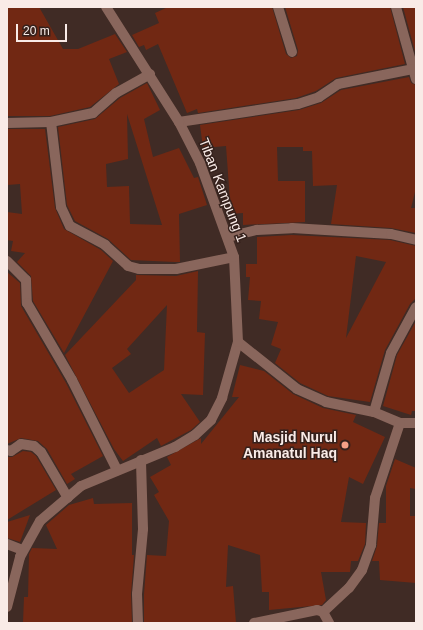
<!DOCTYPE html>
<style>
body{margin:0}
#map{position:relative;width:423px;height:630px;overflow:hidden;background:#402b25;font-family:Helvetica,sans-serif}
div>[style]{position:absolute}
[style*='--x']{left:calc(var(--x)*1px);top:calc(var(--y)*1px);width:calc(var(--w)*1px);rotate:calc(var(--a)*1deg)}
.building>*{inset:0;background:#712813}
.minor>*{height:10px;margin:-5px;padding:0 5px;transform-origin:5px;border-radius:5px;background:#89665c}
.dots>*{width:11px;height:11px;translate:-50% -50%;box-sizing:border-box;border:2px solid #35211c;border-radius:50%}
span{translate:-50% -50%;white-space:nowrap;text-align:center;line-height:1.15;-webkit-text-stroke:3px #35211c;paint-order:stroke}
.street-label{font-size:14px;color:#f9ebe7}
.poi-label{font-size:14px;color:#f9ebe7;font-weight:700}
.right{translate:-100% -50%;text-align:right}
.frame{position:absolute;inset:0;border:8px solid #f9ebe7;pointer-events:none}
.scale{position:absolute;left:16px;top:24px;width:51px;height:18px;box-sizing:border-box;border:2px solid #f9ebe7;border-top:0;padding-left:5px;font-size:12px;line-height:14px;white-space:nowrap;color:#f9ebe7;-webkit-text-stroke:3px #35211c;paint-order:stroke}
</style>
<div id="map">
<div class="building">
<i style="clip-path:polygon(7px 7px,39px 7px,63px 49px,78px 49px,115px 34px,127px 52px,109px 59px,119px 84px,90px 107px,50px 116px,7px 116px)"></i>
<i style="clip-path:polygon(168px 7px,272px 7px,286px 54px,291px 58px,297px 56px,298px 50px,285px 7px,390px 7px,405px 64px,336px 78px,316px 91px,296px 98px,198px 113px,197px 109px,187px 113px,158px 44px,146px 50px,144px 45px,139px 47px,132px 35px,159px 23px,155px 13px)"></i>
<i style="clip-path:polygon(403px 7px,416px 7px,416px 55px)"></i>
<i style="clip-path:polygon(409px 77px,411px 83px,416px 85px,416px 188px,411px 208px,416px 208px,416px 233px,391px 228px,331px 224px,337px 185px,313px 186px,312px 151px,303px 151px,303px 147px,277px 147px,278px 181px,305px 181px,305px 222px,243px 225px,243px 213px,231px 214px,226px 146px,203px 148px,200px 125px,299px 110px,321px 103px,341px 90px)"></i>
<i style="clip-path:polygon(evenodd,147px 83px,160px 110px,144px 119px,153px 157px,179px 148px,194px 178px,198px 177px,207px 205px,179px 214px,180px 262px,175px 262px,131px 260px,108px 239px,75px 221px,67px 205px,58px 127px,95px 119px,120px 98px,147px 83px,127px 114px,162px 225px,130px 224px,129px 186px,107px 187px,106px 164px,128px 159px,127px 114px)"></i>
<i style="clip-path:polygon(7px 129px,45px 129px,55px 208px,64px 229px,101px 250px,113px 261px,64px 353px,33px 301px,31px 276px,17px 262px,25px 253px,11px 251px,13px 241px,7px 240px,7px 212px,22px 214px,20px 184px,7px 185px)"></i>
<i style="clip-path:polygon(evenodd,292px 235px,390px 240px,416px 246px,416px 298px,410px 304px,385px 350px,370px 402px,328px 396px,300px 383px,275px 363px,281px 349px,271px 345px,278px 322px,259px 319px,261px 301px,248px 300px,250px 277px,246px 277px,246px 264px,257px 264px,257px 237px,292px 235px,356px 256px,386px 262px,346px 338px,356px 256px)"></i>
<i style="clip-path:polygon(evenodd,198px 271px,197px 332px,205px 333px,203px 395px,181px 394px,200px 422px,191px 430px,161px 446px,157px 438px,123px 461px,114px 449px,65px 355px,136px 280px,136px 275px,176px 276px,198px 271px,167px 305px,164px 370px,129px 393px,112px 368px,131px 354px,127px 349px,167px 305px)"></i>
<i style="clip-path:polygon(7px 272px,20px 283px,21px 306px,66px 383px,103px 456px,71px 474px,75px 479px,67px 484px,47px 449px,38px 441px,21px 438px,7px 444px)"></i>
<i style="clip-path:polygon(416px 321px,416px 411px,412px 411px,411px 415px,383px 406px,397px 355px)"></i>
<i style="clip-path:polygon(240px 365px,264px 371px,293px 394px,323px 408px,356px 415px,353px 422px,385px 437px,363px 484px,349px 477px,341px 522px,366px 523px,365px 544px,358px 561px,351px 561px,350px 572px,321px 572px,326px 600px,322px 605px,269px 610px,269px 592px,262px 592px,260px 555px,228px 545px,226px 587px,233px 586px,236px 623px,144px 623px,144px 594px,147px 555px,166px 556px,169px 521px,154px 495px,159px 492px,150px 477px,171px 465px,167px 457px,201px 438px,201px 444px,239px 397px,232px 397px)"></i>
<i style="clip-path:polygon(23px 451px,31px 452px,36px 456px,56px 490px,7px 520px,7px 457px,12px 457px)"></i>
<i style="clip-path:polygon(395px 459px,416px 468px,416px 489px,410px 488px,410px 516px,416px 516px,416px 583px,380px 580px,379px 561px,372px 561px,377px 546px,379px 523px,386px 523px,386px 486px)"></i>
<i style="clip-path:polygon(93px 498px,94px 504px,132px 503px,132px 555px,134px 555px,131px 594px,132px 623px,23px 623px,24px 597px,28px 597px,29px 554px,32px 548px,57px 549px,46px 525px,69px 505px)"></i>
<i style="clip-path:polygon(30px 515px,20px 542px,7px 538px,7px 522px)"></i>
</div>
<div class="minor">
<i style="--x:278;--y:7;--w:47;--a:72.7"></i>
<i style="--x:396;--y:7;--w:75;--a:74.5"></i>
<i style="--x:51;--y:122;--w:86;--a:83.3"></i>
<i style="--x:61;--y:207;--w:21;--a:65"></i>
<i style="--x:70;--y:226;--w:40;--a:28"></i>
<i style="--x:105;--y:245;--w:31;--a:42"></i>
<i style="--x:128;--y:266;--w:11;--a:15"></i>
<i style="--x:139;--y:269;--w:37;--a:0"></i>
<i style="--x:176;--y:269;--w:59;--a:-11.7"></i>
<i style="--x:179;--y:122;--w:120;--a:-8.6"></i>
<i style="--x:298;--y:104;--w:22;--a:-18"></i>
<i style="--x:319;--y:97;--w:23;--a:-34"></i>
<i style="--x:338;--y:84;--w:76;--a:-11.3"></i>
<i style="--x:7;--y:123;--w:44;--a:-1.3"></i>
<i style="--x:51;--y:122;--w:43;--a:-12.1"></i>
<i style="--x:93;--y:113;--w:30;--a:-41"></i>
<i style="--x:116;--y:93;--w:39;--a:-29"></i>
<i style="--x:228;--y:237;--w:30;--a:-14"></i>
<i style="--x:257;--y:230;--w:35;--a:-3"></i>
<i style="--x:292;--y:228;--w:99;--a:3.5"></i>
<i style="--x:391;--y:234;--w:26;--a:13"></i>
<i style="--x:7;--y:261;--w:27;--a:45"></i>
<i style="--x:26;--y:280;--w:23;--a:88"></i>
<i style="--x:27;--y:303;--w:89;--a:59.7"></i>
<i style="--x:72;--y:380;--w:101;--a:63.4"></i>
<i style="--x:238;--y:342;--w:75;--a:38.5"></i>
<i style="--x:297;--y:389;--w:32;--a:24"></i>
<i style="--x:326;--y:402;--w:49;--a:11.8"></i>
<i style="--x:374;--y:412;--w:28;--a:23"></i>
<i style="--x:400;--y:423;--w:16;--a:0"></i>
<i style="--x:374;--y:412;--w:61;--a:-73.9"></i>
<i style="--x:391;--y:353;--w:52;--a:-61.5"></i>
<i style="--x:7;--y:450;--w:4;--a:14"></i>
<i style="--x:11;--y:451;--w:12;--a:-35"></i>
<i style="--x:21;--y:444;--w:13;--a:9"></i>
<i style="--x:34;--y:446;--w:9;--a:41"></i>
<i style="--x:41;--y:452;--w:53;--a:59.6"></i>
<i style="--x:7;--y:544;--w:17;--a:21"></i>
<i style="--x:7;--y:607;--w:52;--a:-75.4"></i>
<i style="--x:20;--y:557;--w:41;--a:-60.9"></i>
<i style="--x:40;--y:521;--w:54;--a:-40.5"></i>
<i style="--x:81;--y:486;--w:102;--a:-22.5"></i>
<i style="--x:175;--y:447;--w:23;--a:-31"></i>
<i style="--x:195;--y:435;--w:22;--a:-43"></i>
<i style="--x:211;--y:420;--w:25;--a:-63"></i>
<i style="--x:222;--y:398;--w:58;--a:-74.1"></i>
<i style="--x:238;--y:342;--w:85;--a:-92.7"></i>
<i style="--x:234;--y:257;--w:100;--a:-109.9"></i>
<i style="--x:200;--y:163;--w:46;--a:-117.1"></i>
<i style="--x:179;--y:122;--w:136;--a:-122.4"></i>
<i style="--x:323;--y:612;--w:35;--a:-43"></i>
<i style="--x:349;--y:588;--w:22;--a:-54"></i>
<i style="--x:362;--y:570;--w:27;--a:-70"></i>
<i style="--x:371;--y:545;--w:47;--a:-85.1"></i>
<i style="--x:375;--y:498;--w:79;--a:-71.6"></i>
<i style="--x:138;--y:623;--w:29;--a:-92"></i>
<i style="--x:137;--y:594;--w:65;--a:-84.7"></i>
<i style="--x:143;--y:529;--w:69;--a:-91.7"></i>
<i style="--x:254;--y:623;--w:64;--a:-11.7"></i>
<i style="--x:317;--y:610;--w:6;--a:18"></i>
<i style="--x:323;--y:612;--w:13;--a:61"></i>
</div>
<div class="dots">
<i style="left:345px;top:445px;background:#f49f86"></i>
</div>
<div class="street-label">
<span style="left:223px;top:190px;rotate:69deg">Tiban Kampung 1</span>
</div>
<div class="poi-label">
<span class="right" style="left:337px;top:445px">Masjid Nurul<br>Amanatul Haq</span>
</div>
<div class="frame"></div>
<div class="scale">20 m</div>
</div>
